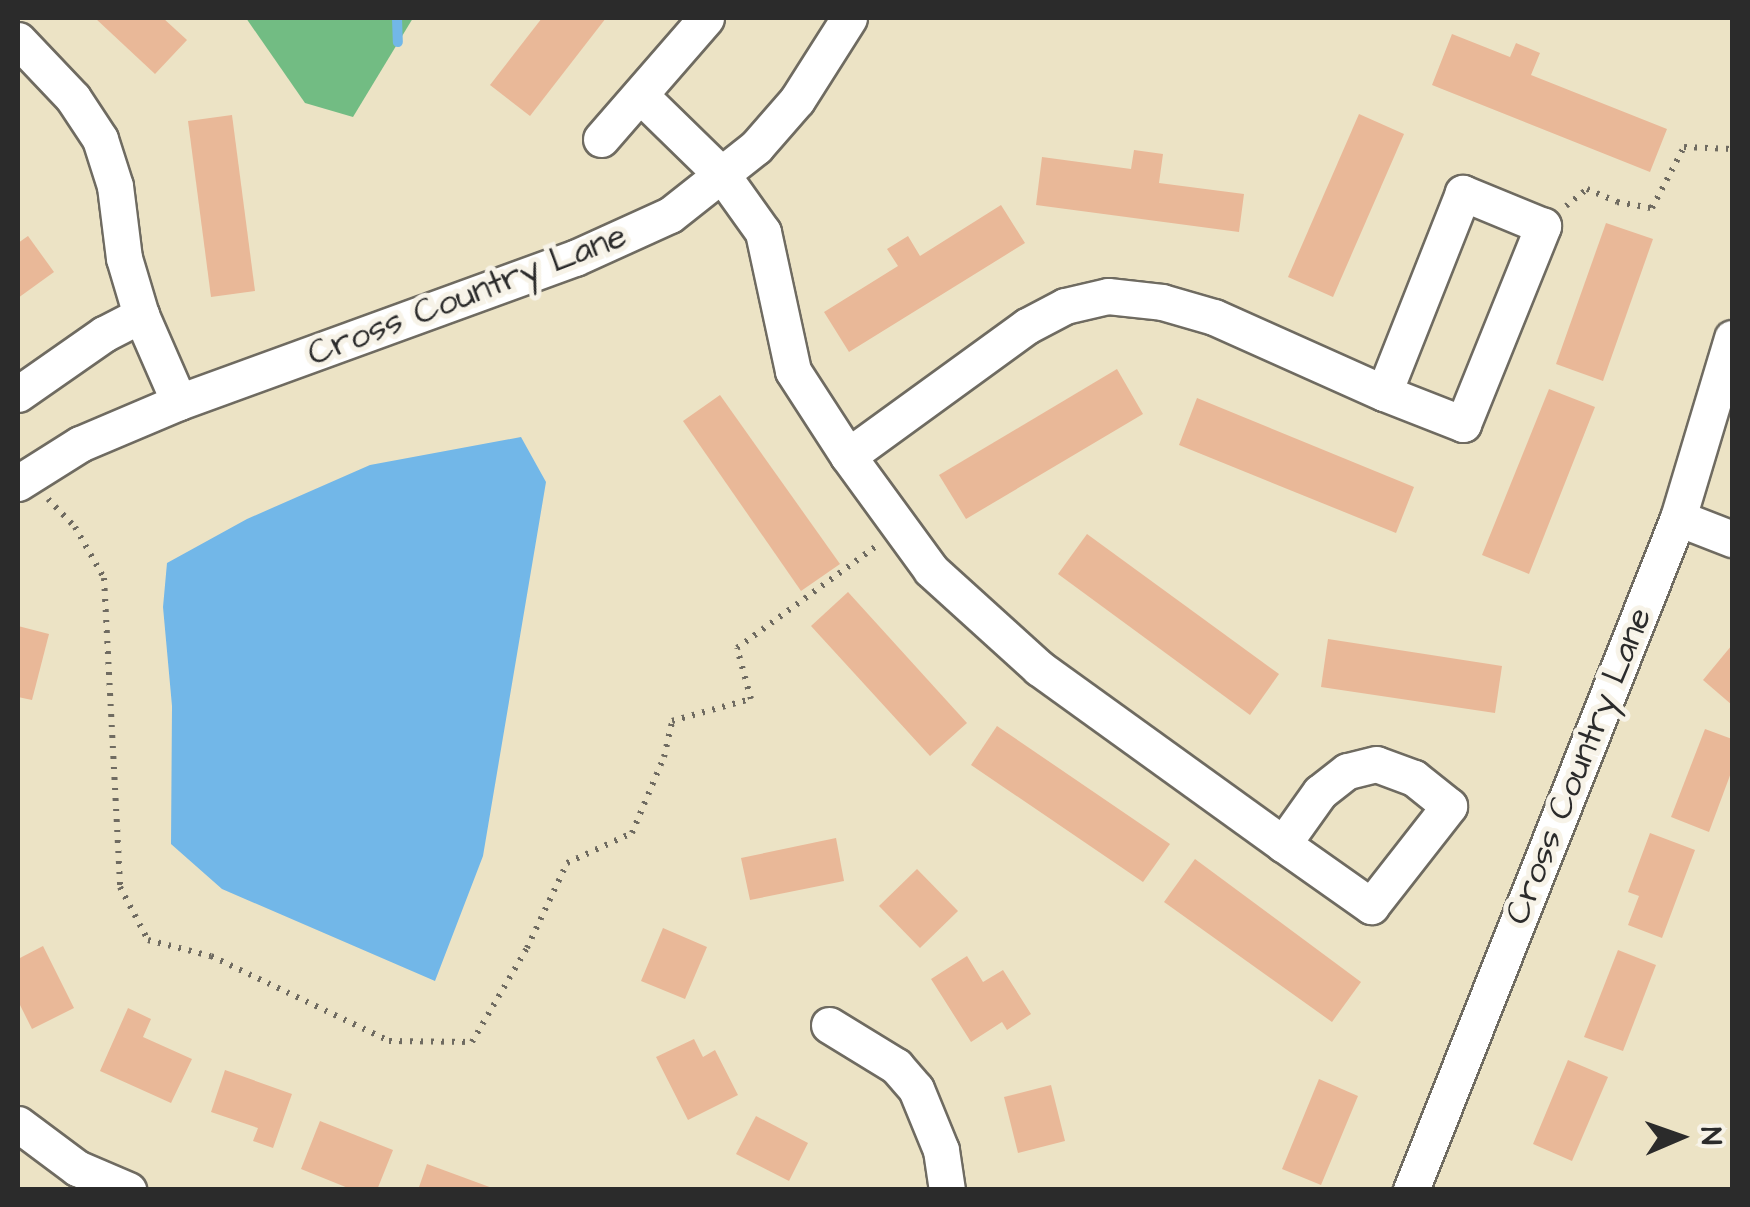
<!DOCTYPE html>
<style>
body{margin:0}
#map{position:relative;width:1750px;height:1207px;overflow:hidden;background:#ece3c5;font-family:"Architects Daughter",sans-serif}
div>[style]{position:absolute}
[style*='--x']{left:calc(var(--x)*1px);top:calc(var(--y)*1px);width:calc(var(--w)*1px);rotate:calc(var(--a)*1deg)}
.forest>*{inset:0;background:#72bc83}
.water>*{inset:0;background:#72b7e8}
.stream>*{height:10px;margin:-5px;padding:0 5px;transform-origin:5px;border-radius:5px;background:#72b7e8}
.building>*{inset:0;background:#e9b898}
.path>*{height:6px;margin-top:-3px;transform-origin:0;background:repeating-linear-gradient(90deg,#6f6b61 0 2.5px,transparent 0 10.5px)}
.roads{filter:drop-shadow(2px 0 #6f6b61) drop-shadow(-2px 0 #6f6b61) drop-shadow(0 2px #6f6b61) drop-shadow(0 -2px #6f6b61)}
.minor>*{height:35px;margin:-17.5px;padding:0 17.5px;transform-origin:17.5px;border-radius:17.5px;background:#fff}
span{translate:-50% -50%;white-space:nowrap;text-align:center;line-height:1.15;-webkit-text-stroke:10px #f7f3e8;paint-order:stroke}
.street-label{font-size:35px;color:#2b2b2b}
.frame{position:absolute;inset:0;border:20px solid #2b2b2b;pointer-events:none}
.north{position:absolute;left:1630px;top:1087px;width:100px;height:100px;-webkit-text-stroke:8px #f7f3e8;paint-order:stroke;rotate:88deg;font-size:28px;font-weight:700;line-height:40px;text-align:center;color:#2b2b2b}
.north::after{content:'';display:block;margin:auto;width:35px;height:45px;background:#2b2b2b;clip-path:polygon(50% 0,100% 100%,50% 72%,0 100%)}
</style>
<div id="map">
<div class="forest">
<i style="clip-path:polygon(246px 18px,413px 18px,353px 117px,305px 103px)"></i>
</div>
<div class="water">
<i style="clip-path:polygon(521px 437px,546px 482px,483px 856px,435px 981px,222px 889px,171px 844px,172px 706px,163px 607px,167px 563px,247px 519px,370px 465px)"></i>
</div>
<div class="stream">
<i style="--x:397;--y:18;--w:24;--a:88"></i>
</div>
<div class="building">
<i style="clip-path:polygon(95px 18px,163px 18px,187px 40px,155px 74px)"></i>
<i style="clip-path:polygon(542px 18px,606px 18px,530px 116px,490px 85px)"></i>
<i style="clip-path:polygon(1452px 34px,1510px 57px,1516px 43px,1540px 53px,1531px 75px,1667px 129px,1650px 172px,1432px 85px)"></i>
<i style="clip-path:polygon(1359px 114px,1404px 134px,1333px 297px,1288px 277px)"></i>
<i style="clip-path:polygon(232px 115px,255px 291px,211px 297px,188px 121px)"></i>
<i style="clip-path:polygon(1134px 150px,1163px 154px,1159px 183px,1244px 194px,1239px 232px,1036px 205px,1042px 157px,1131px 169px)"></i>
<i style="clip-path:polygon(1001px 205px,1025px 243px,849px 352px,824px 312px,898px 266px,887px 249px,908px 236px,920px 256px)"></i>
<i style="clip-path:polygon(1606px 223px,1653px 239px,1603px 381px,1556px 364px)"></i>
<i style="clip-path:polygon(28px 236px,54px 272px,18px 298px,18px 243px)"></i>
<i style="clip-path:polygon(1117px 369px,1143px 414px,966px 519px,939px 475px)"></i>
<i style="clip-path:polygon(1549px 389px,1595px 407px,1529px 574px,1482px 555px)"></i>
<i style="clip-path:polygon(720px 395px,840px 564px,801px 591px,683px 421px)"></i>
<i style="clip-path:polygon(1197px 398px,1414px 487px,1396px 533px,1179px 445px)"></i>
<i style="clip-path:polygon(1087px 534px,1279px 674px,1250px 715px,1058px 574px)"></i>
<i style="clip-path:polygon(848px 592px,967px 723px,930px 756px,811px 626px)"></i>
<i style="clip-path:polygon(18px 626px,49px 634px,32px 700px,18px 697px)"></i>
<i style="clip-path:polygon(1328px 639px,1502px 666px,1495px 713px,1321px 687px)"></i>
<i style="clip-path:polygon(1732px 645px,1732px 705px,1703px 680px)"></i>
<i style="clip-path:polygon(997px 726px,1170px 844px,1143px 882px,971px 765px)"></i>
<i style="clip-path:polygon(1705px 729px,1732px 739px,1732px 770px,1709px 832px,1671px 817px)"></i>
<i style="clip-path:polygon(1650px 833px,1695px 850px,1662px 938px,1628px 925px,1639px 896px,1628px 892px)"></i>
<i style="clip-path:polygon(836px 838px,844px 881px,750px 900px,741px 858px)"></i>
<i style="clip-path:polygon(1195px 859px,1361px 982px,1332px 1022px,1164px 902px)"></i>
<i style="clip-path:polygon(917px 869px,958px 911px,920px 948px,879px 906px)"></i>
<i style="clip-path:polygon(663px 928px,707px 947px,685px 999px,641px 981px)"></i>
<i style="clip-path:polygon(43px 946px,74px 1008px,32px 1029px,18px 1001px,18px 959px)"></i>
<i style="clip-path:polygon(1618px 950px,1656px 965px,1623px 1051px,1584px 1037px)"></i>
<i style="clip-path:polygon(967px 956px,983px 982px,1003px 970px,1031px 1014px,1007px 1030px,1002px 1022px,971px 1042px,931px 979px)"></i>
<i style="clip-path:polygon(128px 1008px,151px 1019px,143px 1037px,192px 1059px,171px 1103px,100px 1071px)"></i>
<i style="clip-path:polygon(694px 1039px,703px 1057px,715px 1050px,738px 1095px,688px 1120px,656px 1057px)"></i>
<i style="clip-path:polygon(1568px 1060px,1608px 1077px,1572px 1161px,1533px 1144px)"></i>
<i style="clip-path:polygon(225px 1070px,292px 1094px,273px 1148px,253px 1141px,258px 1128px,211px 1112px)"></i>
<i style="clip-path:polygon(1319px 1079px,1358px 1096px,1321px 1185px,1282px 1169px)"></i>
<i style="clip-path:polygon(1051px 1085px,1065px 1141px,1018px 1153px,1004px 1097px)"></i>
<i style="clip-path:polygon(756px 1116px,808px 1143px,789px 1181px,736px 1154px)"></i>
<i style="clip-path:polygon(320px 1121px,393px 1150px,377px 1190px,353px 1190px,301px 1169px)"></i>
<i style="clip-path:polygon(427px 1164px,495px 1189px,495px 1190px,418px 1190px)"></i>
</div>
<div class="path">
<i style="--x:1566;--y:206;--w:27;--a:-39"></i>
<i style="--x:1587;--y:189;--w:33;--a:23"></i>
<i style="--x:1617;--y:202;--w:36;--a:10"></i>
<i style="--x:1652;--y:208;--w:69;--a:-62.3"></i>
<i style="--x:1684;--y:147;--w:48;--a:2.4"></i>
<i style="--x:48;--y:499;--w:39;--a:46"></i>
<i style="--x:75;--y:527;--w:59;--a:60.4"></i>
<i style="--x:104;--y:578;--w:309;--a:87"></i>
<i style="--x:120;--y:887;--w:60;--a:62.2"></i>
<i style="--x:148;--y:940;--w:65;--a:14.3"></i>
<i style="--x:211;--y:956;--w:197;--a:25.5"></i>
<i style="--x:389;--y:1041;--w:83;--a:0.7"></i>
<i style="--x:472;--y:1042;--w:109;--a:-59.7"></i>
<i style="--x:527;--y:948;--w:94;--a:-64.8"></i>
<i style="--x:567;--y:863;--w:72;--a:-24.8"></i>
<i style="--x:632;--y:833;--w:82;--a:-67.2"></i>
<i style="--x:664;--y:757;--w:37;--a:-77"></i>
<i style="--x:672;--y:721;--w:82;--a:-15.6"></i>
<i style="--x:751;--y:699;--w:53;--a:-105.4"></i>
<i style="--x:737;--y:648;--w:171;--a:-36.2"></i>
</div>
<div class="roads">
<div class="minor">
<i style="--x:18;--y:40;--w:80;--a:46.5"></i>
<i style="--x:73;--y:98;--w:49;--a:56.6"></i>
<i style="--x:100;--y:139;--w:49;--a:72.3"></i>
<i style="--x:115;--y:186;--w:73;--a:82.9"></i>
<i style="--x:124;--y:258;--w:59;--a:73.4"></i>
<i style="--x:141;--y:315;--w:95;--a:66.4"></i>
<i style="--x:640;--y:95;--w:116;--a:44.3"></i>
<i style="--x:723;--y:176;--w:69;--a:54.5"></i>
<i style="--x:763;--y:232;--w:142;--a:77.8"></i>
<i style="--x:793;--y:371;--w:101;--a:57.1"></i>
<i style="--x:848;--y:456;--w:141;--a:53.9"></i>
<i style="--x:931;--y:570;--w:146;--a:42.2"></i>
<i style="--x:1039;--y:668;--w:301;--a:35.8"></i>
<i style="--x:1283;--y:844;--w:108;--a:35.2"></i>
<i style="--x:1371;--y:906;--w:127;--a:-52"></i>
<i style="--x:1449;--y:806;--w:45;--a:-141.3"></i>
<i style="--x:1414;--y:778;--w:40;--a:-159.8"></i>
<i style="--x:1376;--y:764;--w:30;--a:166"></i>
<i style="--x:1347;--y:771;--w:34;--a:142"></i>
<i style="--x:1320;--y:792;--w:64;--a:125.4"></i>
<i style="--x:601;--y:139;--w:160;--a:-49"></i>
<i style="--x:18;--y:394;--w:105;--a:-34.9"></i>
<i style="--x:104;--y:334;--w:42;--a:-27.2"></i>
<i style="--x:848;--y:456;--w:221;--a:-36"></i>
<i style="--x:1027;--y:326;--w:43;--a:-27.8"></i>
<i style="--x:1065;--y:306;--w:44;--a:-13.1"></i>
<i style="--x:1108;--y:296;--w:54;--a:6.3"></i>
<i style="--x:1162;--y:302;--w:54;--a:16.1"></i>
<i style="--x:1214;--y:317;--w:186;--a:24.1"></i>
<i style="--x:1384;--y:393;--w:85;--a:21.4"></i>
<i style="--x:1463;--y:424;--w:214;--a:-68"></i>
<i style="--x:1543;--y:226;--w:87;--a:-157.6"></i>
<i style="--x:1463;--y:193;--w:215;--a:111.6"></i>
<i style="--x:18;--y:483;--w:73;--a:-32.2"></i>
<i style="--x:80;--y:444;--w:108;--a:-23"></i>
<i style="--x:179;--y:402;--w:421;--a:-20"></i>
<i style="--x:575;--y:258;--w:104;--a:-24.4"></i>
<i style="--x:670;--y:215;--w:110;--a:-38.3"></i>
<i style="--x:756;--y:147;--w:62;--a:-48.9"></i>
<i style="--x:797;--y:100;--w:97;--a:-57.6"></i>
<i style="--x:1678;--y:518;--w:58;--a:21.3"></i>
<i style="--x:829;--y:1025;--w:79;--a:31.5"></i>
<i style="--x:896;--y:1066;--w:30;--a:49"></i>
<i style="--x:916;--y:1089;--w:66;--a:67.7"></i>
<i style="--x:941;--y:1150;--w:40;--a:81.5"></i>
<i style="--x:18;--y:1124;--w:74;--a:36.7"></i>
<i style="--x:77;--y:1168;--w:56;--a:23.3"></i>
<i style="--x:1411;--y:1190;--w:723;--a:-68.33"></i>
<i style="--x:1678;--y:518;--w:188;--a:-73.3"></i>
</div>
</div>
<div class="street-label">
<span style="left:467px;top:295px;rotate:-21deg">Cross Country Lane</span>
<span style="left:1579px;top:766px;rotate:-68deg">Cross Country Lane</span>
</div>
<div class="frame"></div>
<div class="north">N</div>
</div>
